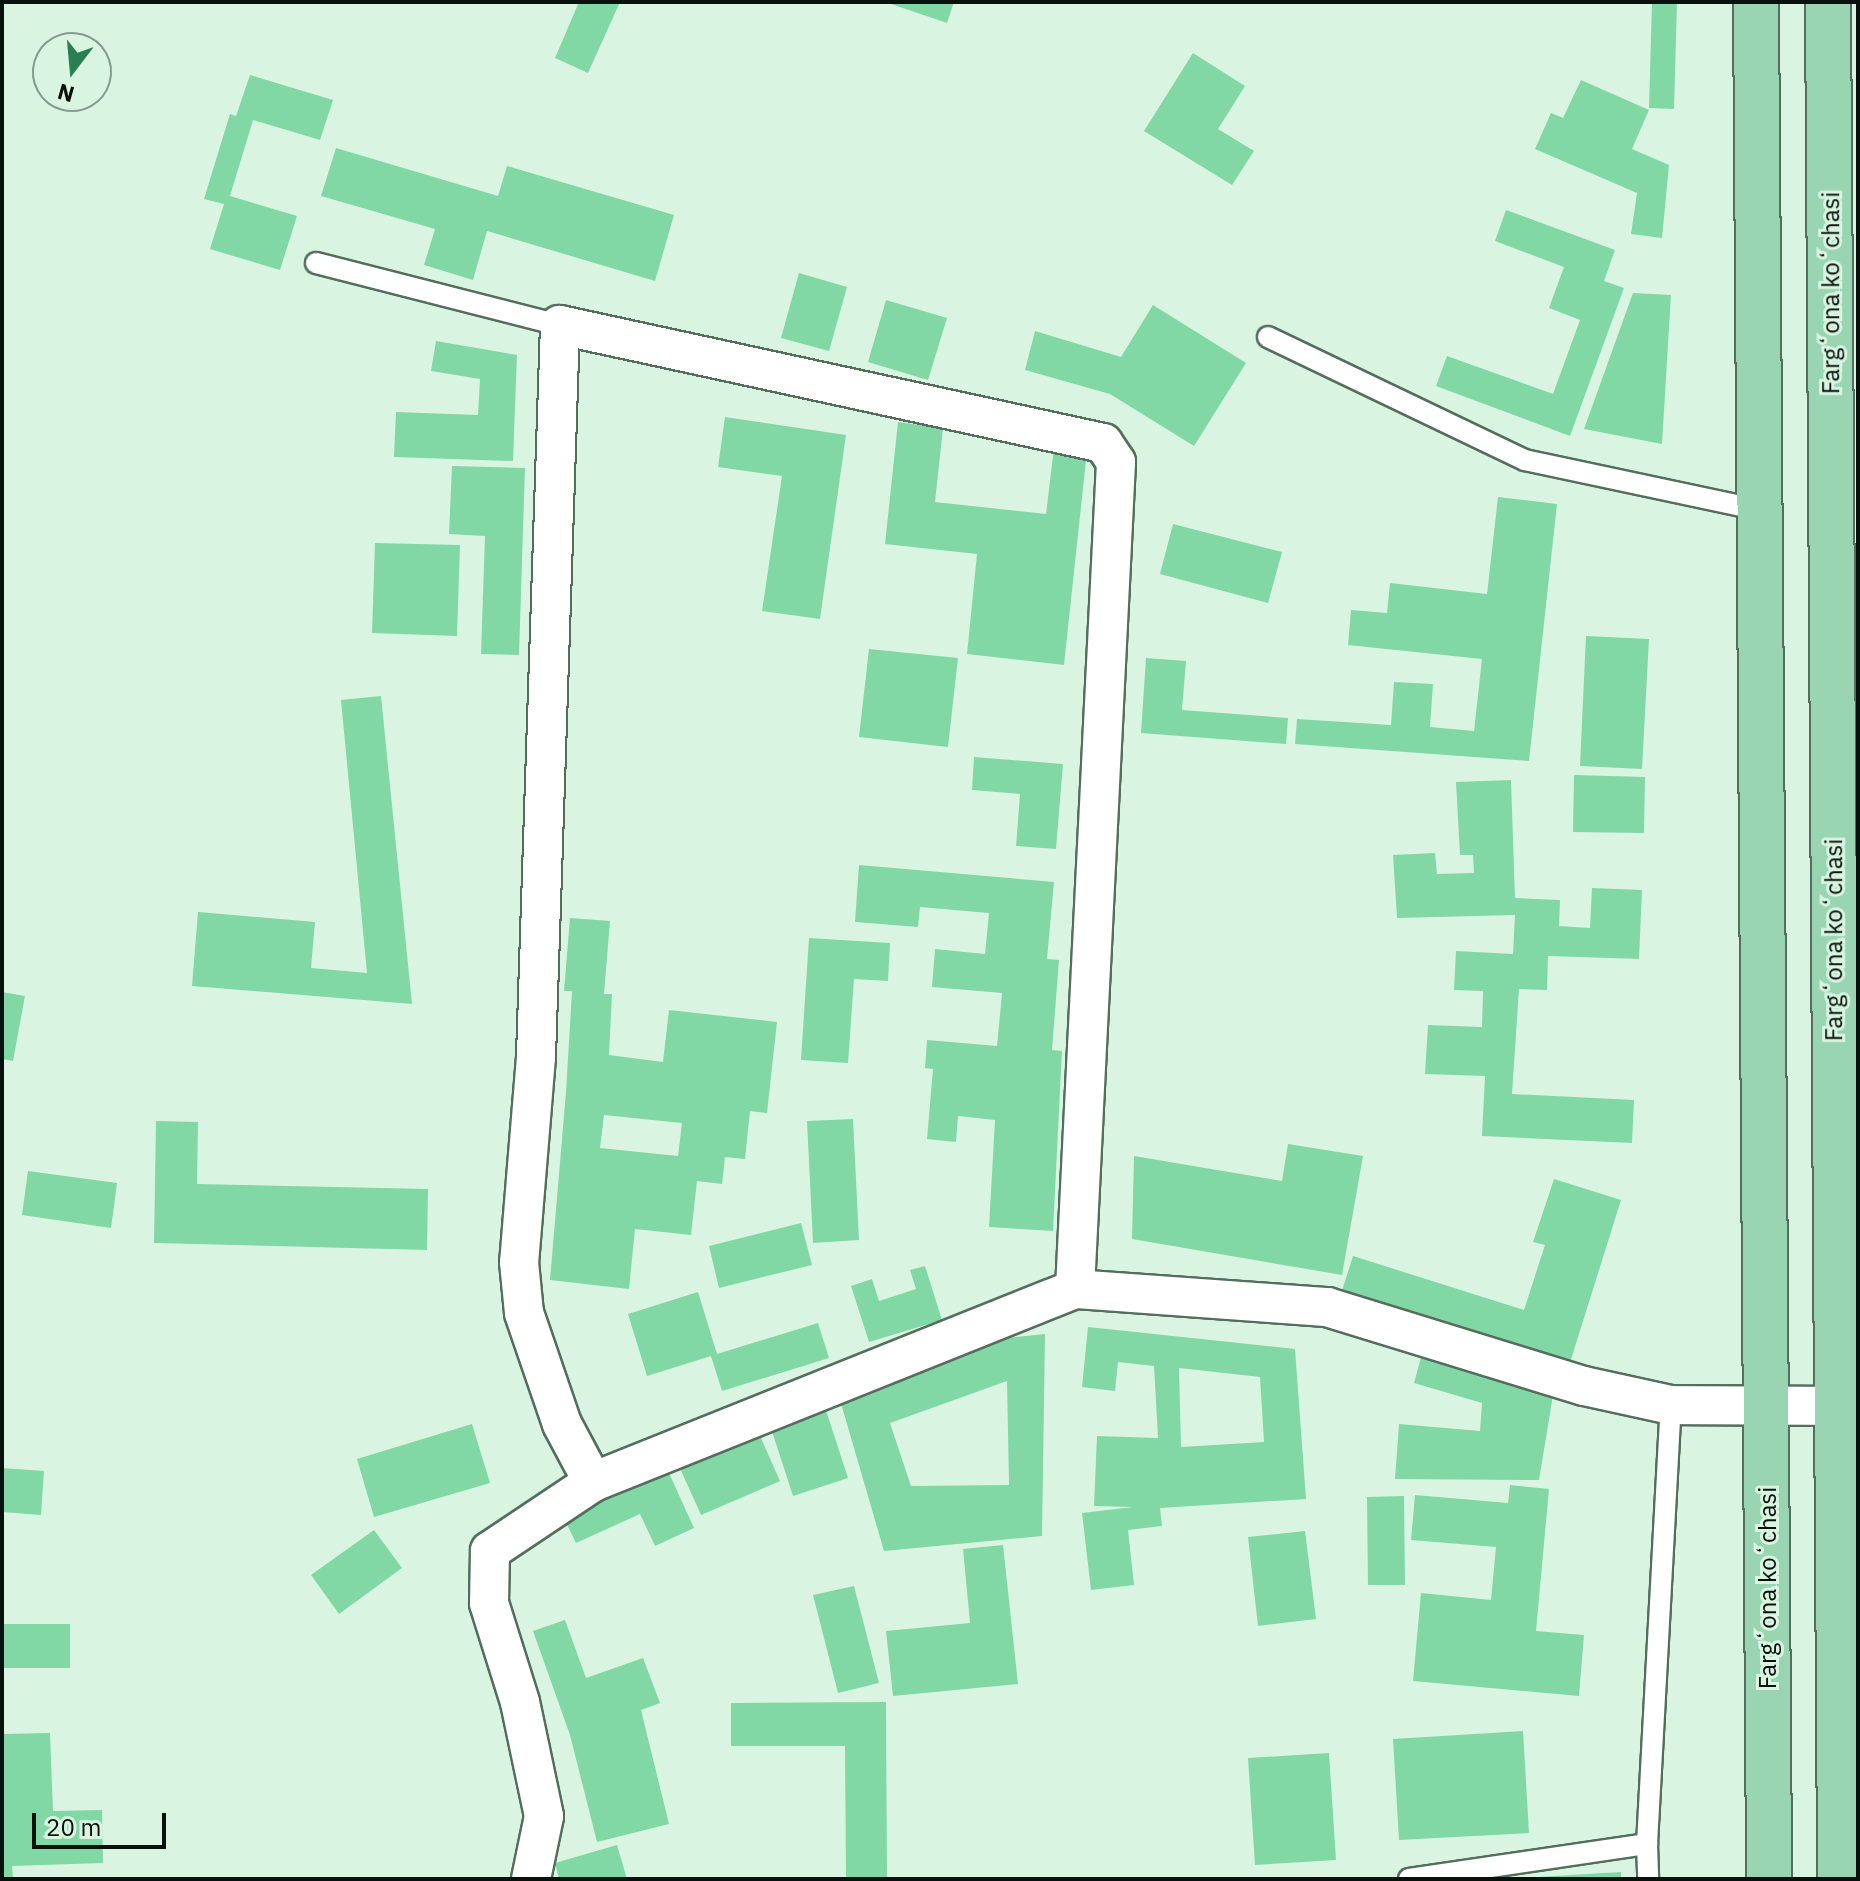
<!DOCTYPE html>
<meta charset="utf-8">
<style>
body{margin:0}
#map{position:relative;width:1860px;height:1881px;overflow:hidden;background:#d9f5e2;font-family:"IBM Plex Sans",sans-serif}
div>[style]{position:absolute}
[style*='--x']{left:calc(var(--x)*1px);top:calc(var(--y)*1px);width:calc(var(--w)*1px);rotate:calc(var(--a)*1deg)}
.building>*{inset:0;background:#81d8a4}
.roads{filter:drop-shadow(2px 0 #546d5d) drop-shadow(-2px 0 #546d5d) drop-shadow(0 2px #546d5d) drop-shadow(0 -2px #546d5d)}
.service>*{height:20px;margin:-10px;padding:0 10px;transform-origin:10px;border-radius:10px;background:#fff}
.minor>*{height:38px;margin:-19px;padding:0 19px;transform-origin:19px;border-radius:19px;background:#fff}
.primary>*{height:44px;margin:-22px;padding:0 22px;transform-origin:22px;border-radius:22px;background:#99d4b3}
span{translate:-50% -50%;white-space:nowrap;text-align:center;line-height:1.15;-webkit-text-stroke:6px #d9f5e2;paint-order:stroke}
.street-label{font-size:24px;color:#08110b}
.frame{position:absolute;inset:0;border:4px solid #08110b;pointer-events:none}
.north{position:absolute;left:32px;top:32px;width:80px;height:80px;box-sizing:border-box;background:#d9f5e2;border:2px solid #859a8c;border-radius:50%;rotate:196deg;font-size:22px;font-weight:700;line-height:32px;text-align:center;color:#08110b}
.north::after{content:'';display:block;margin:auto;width:28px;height:36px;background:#2a7f52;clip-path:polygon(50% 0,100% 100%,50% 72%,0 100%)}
.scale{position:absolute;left:32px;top:1813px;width:134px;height:36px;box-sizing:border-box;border:4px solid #08110b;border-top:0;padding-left:10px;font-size:24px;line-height:28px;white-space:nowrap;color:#08110b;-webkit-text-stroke:6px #d9f5e2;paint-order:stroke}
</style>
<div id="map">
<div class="building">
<i style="clip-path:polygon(579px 2px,620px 2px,588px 73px,555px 58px)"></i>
<i style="clip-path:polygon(885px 2px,954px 2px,947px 23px)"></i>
<i style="clip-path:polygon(1652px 2px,1677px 2px,1674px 109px,1649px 108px)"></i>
<i style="clip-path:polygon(1193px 53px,1245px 86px,1218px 129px,1254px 151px,1232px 185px,1144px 131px)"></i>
<i style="clip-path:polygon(250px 75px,333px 100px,320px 140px,253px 120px,230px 196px,297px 216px,280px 270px,210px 249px,224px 204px,204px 199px,230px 114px,236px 116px)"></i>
<i style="clip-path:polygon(1581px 80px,1649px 110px,1632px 149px,1669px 165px,1662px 238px,1631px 234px,1637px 193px,1535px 149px,1551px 113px,1563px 118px)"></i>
<i style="clip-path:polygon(336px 148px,498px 196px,507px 166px,674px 215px,655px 281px,487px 231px,473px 280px,424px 265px,435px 229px,321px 196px)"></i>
<i style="clip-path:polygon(1506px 210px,1615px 250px,1604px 281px,1624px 288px,1570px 436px,1436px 386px,1447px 356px,1553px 394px,1580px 320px,1549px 308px,1564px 267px,1495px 241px)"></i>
<i style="clip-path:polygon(799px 273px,847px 287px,829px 351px,781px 338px)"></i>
<i style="clip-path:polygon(1633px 293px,1671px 295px,1662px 444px,1584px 429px)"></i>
<i style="clip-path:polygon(886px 300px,947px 318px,928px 380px,868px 362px)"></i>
<i style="clip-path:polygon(1153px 305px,1246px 363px,1194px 446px,1110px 394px,1025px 370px,1035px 331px,1121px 357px)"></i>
<i style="clip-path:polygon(436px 341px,517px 355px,513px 461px,394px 457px,396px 412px,478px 415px,480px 379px,431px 371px)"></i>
<i style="clip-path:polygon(725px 417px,846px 435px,820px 619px,762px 611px,782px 476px,718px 467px)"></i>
<i style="clip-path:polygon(898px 422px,943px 428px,935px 502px,1046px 514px,1054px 448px,1087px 451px,1064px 665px,967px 654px,977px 554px,885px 544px)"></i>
<i style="clip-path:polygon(452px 466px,525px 468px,519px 655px,481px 654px,485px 536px,449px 534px)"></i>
<i style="clip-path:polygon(1498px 497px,1557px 504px,1529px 761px,1295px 744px,1297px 719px,1391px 725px,1394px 682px,1433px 684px,1430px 727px,1474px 731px,1482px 659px,1348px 645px,1351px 610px,1387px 613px,1390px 583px,1487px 594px)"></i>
<i style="clip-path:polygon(1173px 524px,1282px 552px,1268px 603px,1160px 574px)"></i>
<i style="clip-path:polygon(375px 543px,460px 545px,457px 636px,372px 633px)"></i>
<i style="clip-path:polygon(1586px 636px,1649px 639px,1642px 769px,1580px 766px)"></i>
<i style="clip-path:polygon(869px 649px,958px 658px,948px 747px,859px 737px)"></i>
<i style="clip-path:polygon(1146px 658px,1186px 661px,1182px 710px,1288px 718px,1286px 744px,1141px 733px)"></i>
<i style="clip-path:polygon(381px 696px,412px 1004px,192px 986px,198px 912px,315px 922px,311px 968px,367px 973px,341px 700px)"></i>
<i style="clip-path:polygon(974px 757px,1063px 764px,1056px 849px,1016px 846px,1020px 794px,972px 790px)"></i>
<i style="clip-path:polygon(1574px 775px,1645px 777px,1644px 833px,1573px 832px)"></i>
<i style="clip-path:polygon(1511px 780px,1515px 898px,1560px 900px,1559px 926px,1590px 928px,1592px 888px,1642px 890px,1639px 959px,1548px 956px,1547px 990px,1519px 989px,1512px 1094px,1634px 1100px,1632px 1143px,1482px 1136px,1485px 1076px,1425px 1074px,1428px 1025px,1482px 1027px,1483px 991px,1454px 990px,1456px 951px,1513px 954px,1515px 915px,1397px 918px,1393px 855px,1435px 853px,1437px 874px,1474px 873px,1473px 855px,1460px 855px,1456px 782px)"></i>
<i style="clip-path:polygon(859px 865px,1054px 882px,1047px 959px,1059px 960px,1052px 1050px,1062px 1051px,1053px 1231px,989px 1227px,995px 1120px,958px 1116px,956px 1142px,927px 1139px,933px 1069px,925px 1068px,927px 1040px,997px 1046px,1002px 993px,932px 987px,935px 949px,985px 954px,989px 913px,920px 907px,918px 927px,855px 922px)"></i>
<i style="clip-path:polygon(evenodd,570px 918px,610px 921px,604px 994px,612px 994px,609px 1055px,663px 1062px,669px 1010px,777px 1022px,767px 1113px,750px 1111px,745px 1159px,725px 1157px,722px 1184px,697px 1181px,691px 1235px,635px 1229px,629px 1289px,550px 1280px,566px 1092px,572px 991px,564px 991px,570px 918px,604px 1115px,682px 1123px,678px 1156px,600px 1148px,604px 1115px)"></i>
<i style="clip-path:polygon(809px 938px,890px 943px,888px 981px,854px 979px,848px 1063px,801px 1060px)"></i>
<i style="clip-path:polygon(2px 992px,25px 996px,13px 1061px,2px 1059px)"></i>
<i style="clip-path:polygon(853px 1119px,859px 1240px,813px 1243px,807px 1121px)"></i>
<i style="clip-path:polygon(156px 1121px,198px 1122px,197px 1184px,428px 1189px,427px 1250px,154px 1243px)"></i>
<i style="clip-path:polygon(1288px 1144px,1363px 1156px,1342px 1275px,1132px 1239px,1134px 1156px,1282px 1181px)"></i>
<i style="clip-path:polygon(28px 1171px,117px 1183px,111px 1228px,22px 1215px)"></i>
<i style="clip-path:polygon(1554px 1179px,1621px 1200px,1568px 1369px,1340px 1297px,1353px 1256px,1524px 1310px,1545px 1245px,1533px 1242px)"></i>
<i style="clip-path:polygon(801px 1223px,812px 1265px,719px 1288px,709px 1246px)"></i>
<i style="clip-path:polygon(925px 1266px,942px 1320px,869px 1342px,851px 1286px,872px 1279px,879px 1301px,916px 1289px,910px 1270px)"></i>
<i style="clip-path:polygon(698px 1292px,717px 1354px,818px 1323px,829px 1358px,722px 1391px,711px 1356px,647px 1376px,628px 1314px)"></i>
<i style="clip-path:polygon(evenodd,1088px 1327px,1295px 1349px,1306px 1499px,1160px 1508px,1162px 1526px,1128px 1530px,1134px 1585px,1091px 1590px,1082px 1513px,1133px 1507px,1094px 1506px,1097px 1436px,1158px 1438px,1154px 1366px,1118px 1362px,1115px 1391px,1082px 1387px,1088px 1327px,1179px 1368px,1260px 1377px,1264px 1442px,1181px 1447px,1179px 1368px)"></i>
<i style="clip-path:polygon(evenodd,1045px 1334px,1042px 1536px,884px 1551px,840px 1400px,1005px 1338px,1045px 1334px,1007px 1381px,1009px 1485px,911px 1486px,890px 1423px,1007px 1381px)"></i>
<i style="clip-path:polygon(1423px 1350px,1554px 1389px,1539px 1480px,1395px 1479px,1399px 1424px,1480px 1431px,1482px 1403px,1414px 1383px)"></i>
<i style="clip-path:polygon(822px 1398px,848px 1478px,793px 1496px,767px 1416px)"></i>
<i style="clip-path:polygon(753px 1420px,780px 1481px,701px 1515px,674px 1455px)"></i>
<i style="clip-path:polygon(472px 1424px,490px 1483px,374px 1517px,357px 1459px)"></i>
<i style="clip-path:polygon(664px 1462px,694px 1528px,655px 1546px,640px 1514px,576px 1543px,560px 1510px)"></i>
<i style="clip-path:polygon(2px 1468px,44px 1471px,41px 1515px,2px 1512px)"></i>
<i style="clip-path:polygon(1510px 1485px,1549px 1489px,1536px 1631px,1584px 1635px,1579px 1696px,1413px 1681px,1421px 1593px,1491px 1600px,1496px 1547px,1411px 1540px,1415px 1495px,1508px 1503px)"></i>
<i style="clip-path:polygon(1404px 1496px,1405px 1585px,1368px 1585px,1367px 1497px)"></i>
<i style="clip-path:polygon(374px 1530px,402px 1568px,339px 1614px,311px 1575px)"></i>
<i style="clip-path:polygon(1305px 1531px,1316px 1619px,1258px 1626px,1248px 1537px)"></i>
<i style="clip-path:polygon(1003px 1545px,1018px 1684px,893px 1696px,886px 1631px,970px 1623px,963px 1549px)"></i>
<i style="clip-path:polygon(854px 1586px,879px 1683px,838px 1693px,813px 1595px)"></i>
<i style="clip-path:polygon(565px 1620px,586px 1678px,643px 1658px,660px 1703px,641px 1710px,669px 1824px,597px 1842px,570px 1735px,533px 1631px)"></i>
<i style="clip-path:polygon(2px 1624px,70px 1624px,70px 1668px,2px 1668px)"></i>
<i style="clip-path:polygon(886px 1702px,887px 1879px,846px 1879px,845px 1746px,731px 1746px,731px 1703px)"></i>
<i style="clip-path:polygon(1523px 1731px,1529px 1833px,1399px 1840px,1393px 1739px)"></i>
<i style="clip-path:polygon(50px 1733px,53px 1811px,102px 1810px,103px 1863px,12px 1866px,13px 1879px,2px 1879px,2px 1734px)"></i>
<i style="clip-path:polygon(1329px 1753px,1336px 1860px,1255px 1865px,1248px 1758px)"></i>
<i style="clip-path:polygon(617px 1845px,627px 1879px,559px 1879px,555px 1863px)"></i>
<i style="clip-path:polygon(1621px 1872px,1621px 1879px,1537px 1879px,1537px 1877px)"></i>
</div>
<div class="roads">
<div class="service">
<i style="--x:316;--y:263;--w:252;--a:14.3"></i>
<i style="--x:1268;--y:337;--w:285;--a:25.6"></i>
<i style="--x:1525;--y:460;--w:241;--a:12"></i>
<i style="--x:1647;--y:1844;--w:35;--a:88"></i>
<i style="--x:1409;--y:1879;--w:241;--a:-8.4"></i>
<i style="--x:1647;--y:1844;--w:440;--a:-86.9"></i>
</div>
<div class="minor">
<i style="--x:1075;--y:1289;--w:828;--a:-87.16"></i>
<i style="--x:1116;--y:462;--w:23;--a:-124"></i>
<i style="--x:1103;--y:443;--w:556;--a:-167.74"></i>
<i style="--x:560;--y:325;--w:732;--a:91.88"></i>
<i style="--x:536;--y:1057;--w:206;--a:94.7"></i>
<i style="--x:519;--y:1262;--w:51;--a:84.4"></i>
<i style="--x:524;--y:1313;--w:117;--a:71.1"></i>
<i style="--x:562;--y:1424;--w:66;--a:61.9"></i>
<i style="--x:593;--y:1482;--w:519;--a:-21.82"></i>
<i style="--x:1075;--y:1289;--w:253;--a:4.1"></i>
<i style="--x:1327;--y:1307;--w:269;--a:17.1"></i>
<i style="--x:1584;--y:1386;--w:89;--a:12.3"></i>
<i style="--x:1671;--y:1405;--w:165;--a:0.3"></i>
<i style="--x:531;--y:1879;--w:64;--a:-78.3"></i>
<i style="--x:544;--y:1816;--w:116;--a:-101.9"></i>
<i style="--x:520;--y:1702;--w:104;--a:-107.4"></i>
<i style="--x:489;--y:1603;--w:52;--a:-88.9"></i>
<i style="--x:490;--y:1551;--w:124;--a:-33.8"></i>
</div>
<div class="primary">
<i style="--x:1756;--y:2;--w:1877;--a:89.6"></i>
<i style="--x:1828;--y:2;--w:1877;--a:89.63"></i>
</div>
</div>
<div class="street-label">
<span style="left:1831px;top:293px;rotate:-90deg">Fargʻona koʻchasi</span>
<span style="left:1834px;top:940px;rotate:-90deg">Fargʻona koʻchasi</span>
<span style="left:1768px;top:1588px;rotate:-90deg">Fargʻona koʻchasi</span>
</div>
<div class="frame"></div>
<div class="north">N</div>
<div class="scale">20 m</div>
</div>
